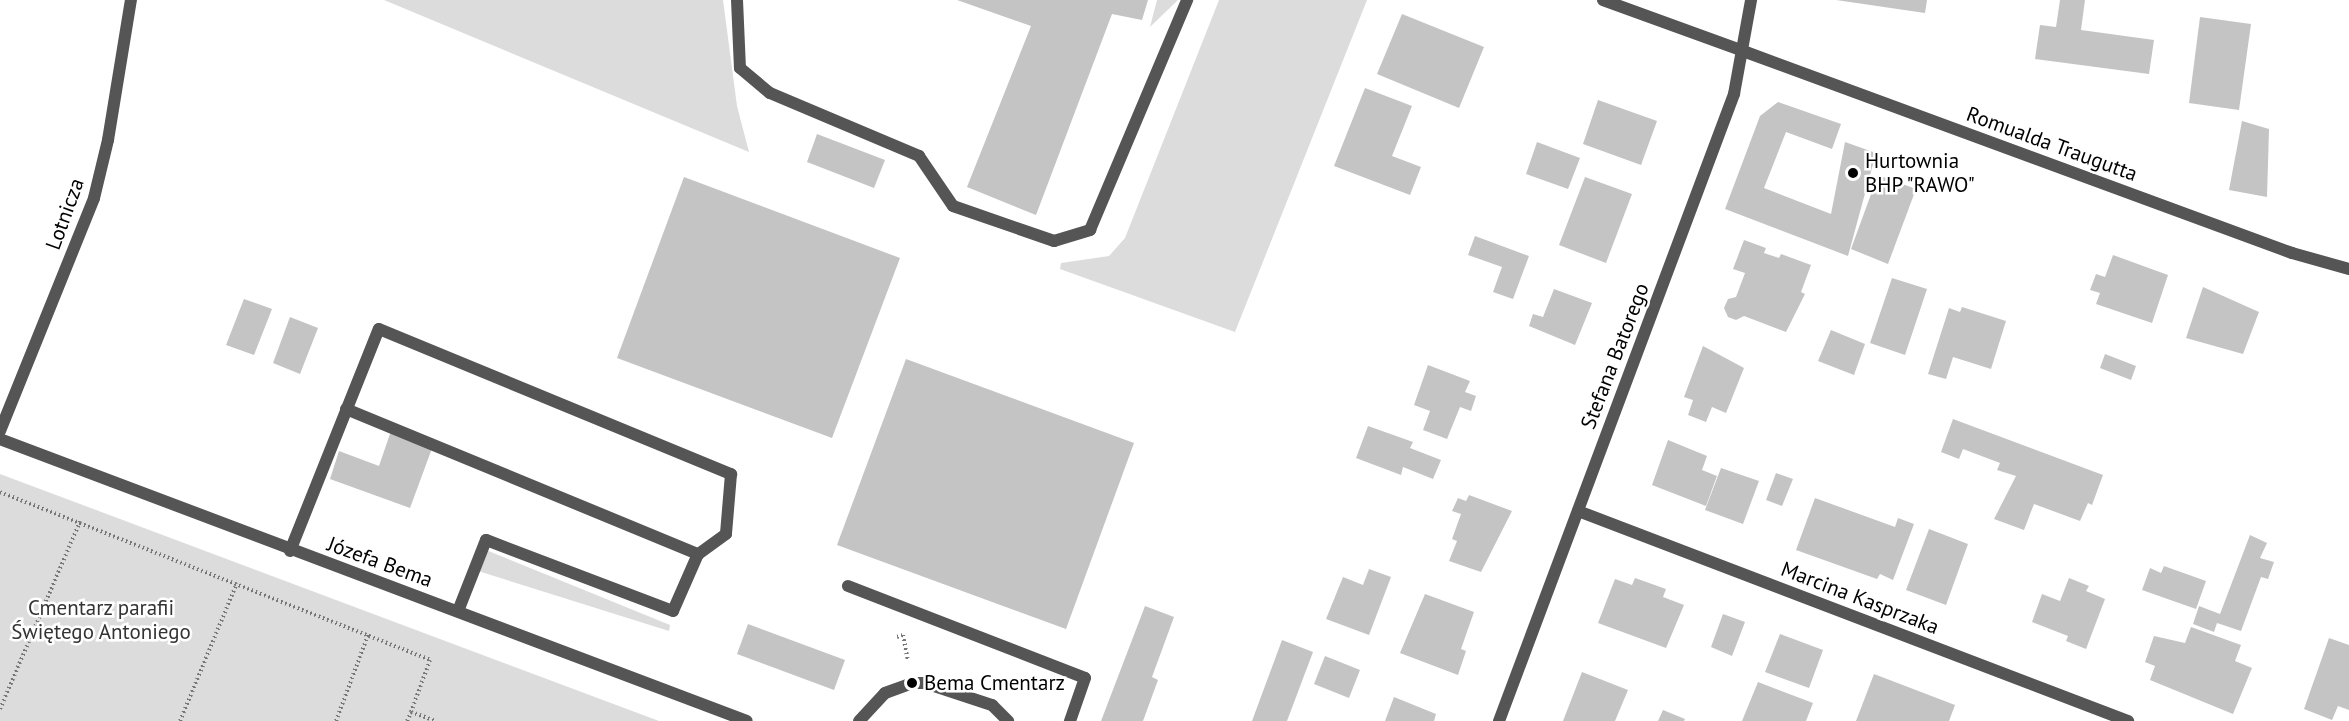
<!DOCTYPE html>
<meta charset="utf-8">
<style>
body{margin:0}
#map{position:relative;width:2349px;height:721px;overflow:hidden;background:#fff;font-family:"PT Sans",sans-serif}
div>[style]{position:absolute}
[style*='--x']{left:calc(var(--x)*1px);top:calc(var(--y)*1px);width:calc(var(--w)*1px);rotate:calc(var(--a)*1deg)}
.green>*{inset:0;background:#dcdcdc}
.building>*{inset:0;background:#c4c4c4}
.path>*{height:4px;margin-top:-2px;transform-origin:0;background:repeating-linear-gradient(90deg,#777 0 1.5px,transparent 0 4.5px)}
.service>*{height:12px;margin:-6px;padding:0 6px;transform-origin:6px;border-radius:6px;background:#555}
.minor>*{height:12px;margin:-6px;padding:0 6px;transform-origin:6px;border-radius:6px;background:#555}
.dots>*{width:16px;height:16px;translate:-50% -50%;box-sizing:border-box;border:3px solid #fff;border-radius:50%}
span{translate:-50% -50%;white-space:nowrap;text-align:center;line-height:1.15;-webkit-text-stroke:5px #fff;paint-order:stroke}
.street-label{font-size:21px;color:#000}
.poi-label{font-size:21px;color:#000}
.left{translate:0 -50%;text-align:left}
.park-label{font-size:21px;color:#333}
</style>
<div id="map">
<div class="green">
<i style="clip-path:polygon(384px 0,723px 0,737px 106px,749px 152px)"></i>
<i style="clip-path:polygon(1157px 0,1178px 0,1150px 27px)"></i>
<i style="clip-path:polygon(1219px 0,1367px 0,1235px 332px,1060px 269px,1061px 263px,1109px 256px,1125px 238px)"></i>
<i style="clip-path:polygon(0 474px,659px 721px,0 721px)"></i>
<i style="clip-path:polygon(486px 550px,670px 625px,669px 631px,478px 571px)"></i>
</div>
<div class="building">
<i style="clip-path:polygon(957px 0,1148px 0,1142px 20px,1112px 14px,1036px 215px,967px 187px,1031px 26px)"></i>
<i style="clip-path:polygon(1836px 0,1927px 0,1925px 13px)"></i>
<i style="clip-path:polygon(2060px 0,2085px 0,2081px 30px,2154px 40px,2149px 74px,2035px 59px,2040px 25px,2056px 27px)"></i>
<i style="clip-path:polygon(1402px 14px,1484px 47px,1459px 108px,1377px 74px)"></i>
<i style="clip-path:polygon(2200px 17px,2251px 24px,2239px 110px,2189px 103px)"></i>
<i style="clip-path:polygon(1365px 88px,1412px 106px,1392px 156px,1421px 167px,1410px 195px,1334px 166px)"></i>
<i style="clip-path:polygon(1598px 100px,1657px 121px,1641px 165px,1583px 144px)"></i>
<i style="clip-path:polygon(1778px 102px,1841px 124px,1832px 149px,1786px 132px,1764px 188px,1831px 214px,1845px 142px,1876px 153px,1848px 256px,1725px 209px,1760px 116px)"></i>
<i style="clip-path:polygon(2242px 121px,2269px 129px,2267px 197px,2229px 190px)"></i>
<i style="clip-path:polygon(817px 134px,885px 160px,874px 188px,807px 162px)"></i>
<i style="clip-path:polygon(1537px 142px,1580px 158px,1568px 189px,1526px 174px)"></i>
<i style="clip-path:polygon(1878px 175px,1916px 189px,1888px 264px,1851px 249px)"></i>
<i style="clip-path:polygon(684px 177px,900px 258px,832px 438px,617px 358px)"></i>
<i style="clip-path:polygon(1585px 177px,1632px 194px,1606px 263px,1559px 245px)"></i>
<i style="clip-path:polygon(1475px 236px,1529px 256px,1513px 299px,1493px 292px,1502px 267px,1468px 255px)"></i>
<i style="clip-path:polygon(1744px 240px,1766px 248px,1764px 253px,1779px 258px,1781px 254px,1811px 265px,1801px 292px,1805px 294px,1786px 332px,1744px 316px,1736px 320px,1728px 317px,1724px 308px,1728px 299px,1736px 297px,1745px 273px,1733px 269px)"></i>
<i style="clip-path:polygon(2113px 255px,2168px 275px,2152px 323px,2096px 304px,2100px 293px,2090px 290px,2096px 274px,2105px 277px)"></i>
<i style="clip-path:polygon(1892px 278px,1927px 289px,1905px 355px,1870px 343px)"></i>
<i style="clip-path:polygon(2203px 287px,2259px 312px,2243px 354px,2186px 338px)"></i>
<i style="clip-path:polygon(1554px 289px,1592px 303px,1575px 345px,1529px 326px,1533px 314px,1543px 317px)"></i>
<i style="clip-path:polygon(244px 299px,272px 309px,254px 355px,226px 345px)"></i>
<i style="clip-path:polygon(1962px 307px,2006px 321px,1991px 369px,1953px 357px,1946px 379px,1928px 374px,1949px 308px,1960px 312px)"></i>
<i style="clip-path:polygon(290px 317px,318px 328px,300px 374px,273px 363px)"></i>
<i style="clip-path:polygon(1831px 330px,1865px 344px,1854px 375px,1818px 361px)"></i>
<i style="clip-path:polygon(1703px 346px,1744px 368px,1726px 413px,1712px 407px,1706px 422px,1688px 415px,1693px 400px,1684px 397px)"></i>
<i style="clip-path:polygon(2105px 354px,2136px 366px,2131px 380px,2100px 368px)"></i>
<i style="clip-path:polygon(906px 359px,1134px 443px,1066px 629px,837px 545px)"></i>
<i style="clip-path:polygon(1428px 365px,1470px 381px,1465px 392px,1476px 396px,1471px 411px,1460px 407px,1447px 439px,1423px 430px,1430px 411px,1414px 405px)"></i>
<i style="clip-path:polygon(1953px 419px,2103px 475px,2092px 505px,2088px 503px,2080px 521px,2034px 504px,2024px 530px,1994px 519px,2016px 476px,1997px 470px,2000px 463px,1963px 449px,1959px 459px,1941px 452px)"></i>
<i style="clip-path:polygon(1368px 426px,1413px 442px,1410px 448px,1441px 460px,1433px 479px,1403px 467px,1401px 475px,1356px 458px)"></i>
<i style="clip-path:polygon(392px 428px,434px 443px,410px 508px,330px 479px,339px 451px,379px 466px)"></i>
<i style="clip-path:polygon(1668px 440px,1707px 456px,1702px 470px,1717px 476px,1706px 506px,1652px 485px)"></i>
<i style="clip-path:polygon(1721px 468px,1759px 481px,1743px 524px,1705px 510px)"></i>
<i style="clip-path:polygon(1776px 473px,1793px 479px,1782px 506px,1766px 500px)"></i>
<i style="clip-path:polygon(1469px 495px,1512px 511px,1481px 572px,1449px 561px,1457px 541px,1452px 539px,1461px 514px,1452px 511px,1458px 498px,1466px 501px)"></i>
<i style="clip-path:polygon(1815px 498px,1895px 527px,1898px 518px,1914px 524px,1893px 580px,1880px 574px,1877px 579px,1796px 550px)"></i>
<i style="clip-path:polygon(1929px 529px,1968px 544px,1946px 605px,1906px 590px)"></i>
<i style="clip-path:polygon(2250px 535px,2267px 543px,2260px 558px,2274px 562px,2268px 579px,2261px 577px,2241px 631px,2217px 623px,2214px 632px,2193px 624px,2199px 606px,2220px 614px)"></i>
<i style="clip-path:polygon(2164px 566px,2206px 581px,2196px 609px,2142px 590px,2150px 568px,2161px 573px)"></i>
<i style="clip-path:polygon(1369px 569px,1391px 577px,1369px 635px,1326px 619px,1343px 577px,1363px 585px)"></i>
<i style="clip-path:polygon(1635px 578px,1666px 589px,1663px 597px,1684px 605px,1666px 648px,1598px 623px,1615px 579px,1632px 585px)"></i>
<i style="clip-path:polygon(2069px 578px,2089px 586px,2086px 591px,2105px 599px,2086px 649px,2066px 641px,2068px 636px,2032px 622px,2042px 594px,2060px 601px)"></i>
<i style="clip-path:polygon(1425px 594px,1474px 612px,1461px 649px,1466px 651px,1458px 675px,1400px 653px)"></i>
<i style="clip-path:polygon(1145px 606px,1174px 617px,1152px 677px,1158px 680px,1143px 721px,1101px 721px)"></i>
<i style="clip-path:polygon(1723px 614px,1745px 622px,1732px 656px,1711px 647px)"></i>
<i style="clip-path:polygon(748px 624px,845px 660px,834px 690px,737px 654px)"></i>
<i style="clip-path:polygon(2191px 627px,2241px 645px,2235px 661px,2252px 668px,2233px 714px,2150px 680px,2155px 666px,2145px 662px,2154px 636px,2185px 643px)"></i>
<i style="clip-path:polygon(1780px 634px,1823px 650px,1809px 688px,1765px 672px)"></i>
<i style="clip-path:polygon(2329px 638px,2349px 645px,2349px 710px,2338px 706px,2332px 720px,2304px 709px)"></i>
<i style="clip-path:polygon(1282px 640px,1313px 652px,1287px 721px,1252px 721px)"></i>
<i style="clip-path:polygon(1325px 656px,1360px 670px,1349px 698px,1314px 684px)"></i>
<i style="clip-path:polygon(1582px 672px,1628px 690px,1615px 721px,1563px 721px)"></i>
<i style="clip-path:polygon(1874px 674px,1955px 705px,1949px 721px,1856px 721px)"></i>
<i style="clip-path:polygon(1758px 682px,1813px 703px,1806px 721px,1742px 721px)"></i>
<i style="clip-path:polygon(1394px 697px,1436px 714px,1434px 721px,1385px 721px)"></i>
<i style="clip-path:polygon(1663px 710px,1685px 719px,1684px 721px,1658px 721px)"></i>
</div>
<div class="path">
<i style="--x:0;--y:492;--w:462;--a:21.3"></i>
<i style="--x:430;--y:660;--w:55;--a:110.1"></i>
<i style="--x:411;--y:712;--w:27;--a:20"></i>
<i style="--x:897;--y:637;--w:6;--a:-18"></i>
<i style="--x:903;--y:635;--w:25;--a:79"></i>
<i style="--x:0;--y:709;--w:204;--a:-66.9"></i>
<i style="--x:180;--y:721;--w:149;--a:-67.6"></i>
<i style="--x:336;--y:721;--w:92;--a:-69.6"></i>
<i style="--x:407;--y:721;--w:10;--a:-66"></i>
</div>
<div class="service">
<i style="--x:737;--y:0;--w:68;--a:87.5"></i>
<i style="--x:740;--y:68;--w:39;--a:40"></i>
<i style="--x:770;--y:93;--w:162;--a:22.9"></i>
<i style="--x:919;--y:156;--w:60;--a:55.8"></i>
<i style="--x:953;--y:206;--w:107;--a:19.1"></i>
<i style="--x:1054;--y:241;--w:38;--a:-17"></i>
<i style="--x:1090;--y:230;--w:250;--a:-67.1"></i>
<i style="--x:1603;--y:0;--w:149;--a:20"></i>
<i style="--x:346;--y:409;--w:381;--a:22.4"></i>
<i style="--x:290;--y:551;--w:239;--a:-68.2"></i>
<i style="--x:379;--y:329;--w:381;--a:22.4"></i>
<i style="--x:731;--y:474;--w:60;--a:94.8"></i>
<i style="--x:726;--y:534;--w:34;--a:144"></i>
<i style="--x:698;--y:554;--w:62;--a:113.7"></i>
<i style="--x:673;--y:611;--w:200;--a:-159.2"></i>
<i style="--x:486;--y:540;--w:76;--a:111.5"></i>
<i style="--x:848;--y:586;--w:254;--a:21.2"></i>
<i style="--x:1085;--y:678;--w:46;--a:109.2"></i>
<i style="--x:859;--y:721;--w:38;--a:-47"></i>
<i style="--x:885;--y:693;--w:29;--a:-20"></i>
<i style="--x:912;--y:683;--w:13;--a:0"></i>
<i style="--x:925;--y:683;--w:71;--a:18.2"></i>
<i style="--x:992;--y:705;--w:23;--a:45"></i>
</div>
<div class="minor">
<i style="--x:1743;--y:51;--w:585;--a:20.2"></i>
<i style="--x:2292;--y:253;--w:59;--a:15.7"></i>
<i style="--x:0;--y:431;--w:251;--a:-68"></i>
<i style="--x:94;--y:198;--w:60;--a:-76.4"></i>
<i style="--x:108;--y:140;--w:142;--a:-80.7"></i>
<i style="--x:0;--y:439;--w:798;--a:20.68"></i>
<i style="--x:1578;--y:511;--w:589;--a:20.9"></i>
<i style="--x:1499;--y:721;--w:670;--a:-69.45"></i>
<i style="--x:1734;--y:94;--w:96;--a:-79.7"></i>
</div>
<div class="dots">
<i style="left:1853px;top:173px;background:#000"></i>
<i style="left:912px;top:683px;background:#000"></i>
</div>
<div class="street-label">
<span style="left:2052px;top:144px;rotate:20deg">Romualda Traugutta</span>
<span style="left:65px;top:214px;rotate:-70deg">Lotnicza</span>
<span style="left:1615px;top:356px;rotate:-69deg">Stefana Batorego</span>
<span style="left:380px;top:562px;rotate:20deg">Józefa Bema</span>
<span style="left:1860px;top:598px;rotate:21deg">Marcina Kasprzaka</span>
</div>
<div class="poi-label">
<span class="left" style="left:1865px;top:173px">Hurtownia<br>BHP "RAWO"</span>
<span class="left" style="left:924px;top:683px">Bema Cmentarz</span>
</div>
<div class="park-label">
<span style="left:101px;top:620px">Cmentarz parafii<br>Świętego Antoniego</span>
</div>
</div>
